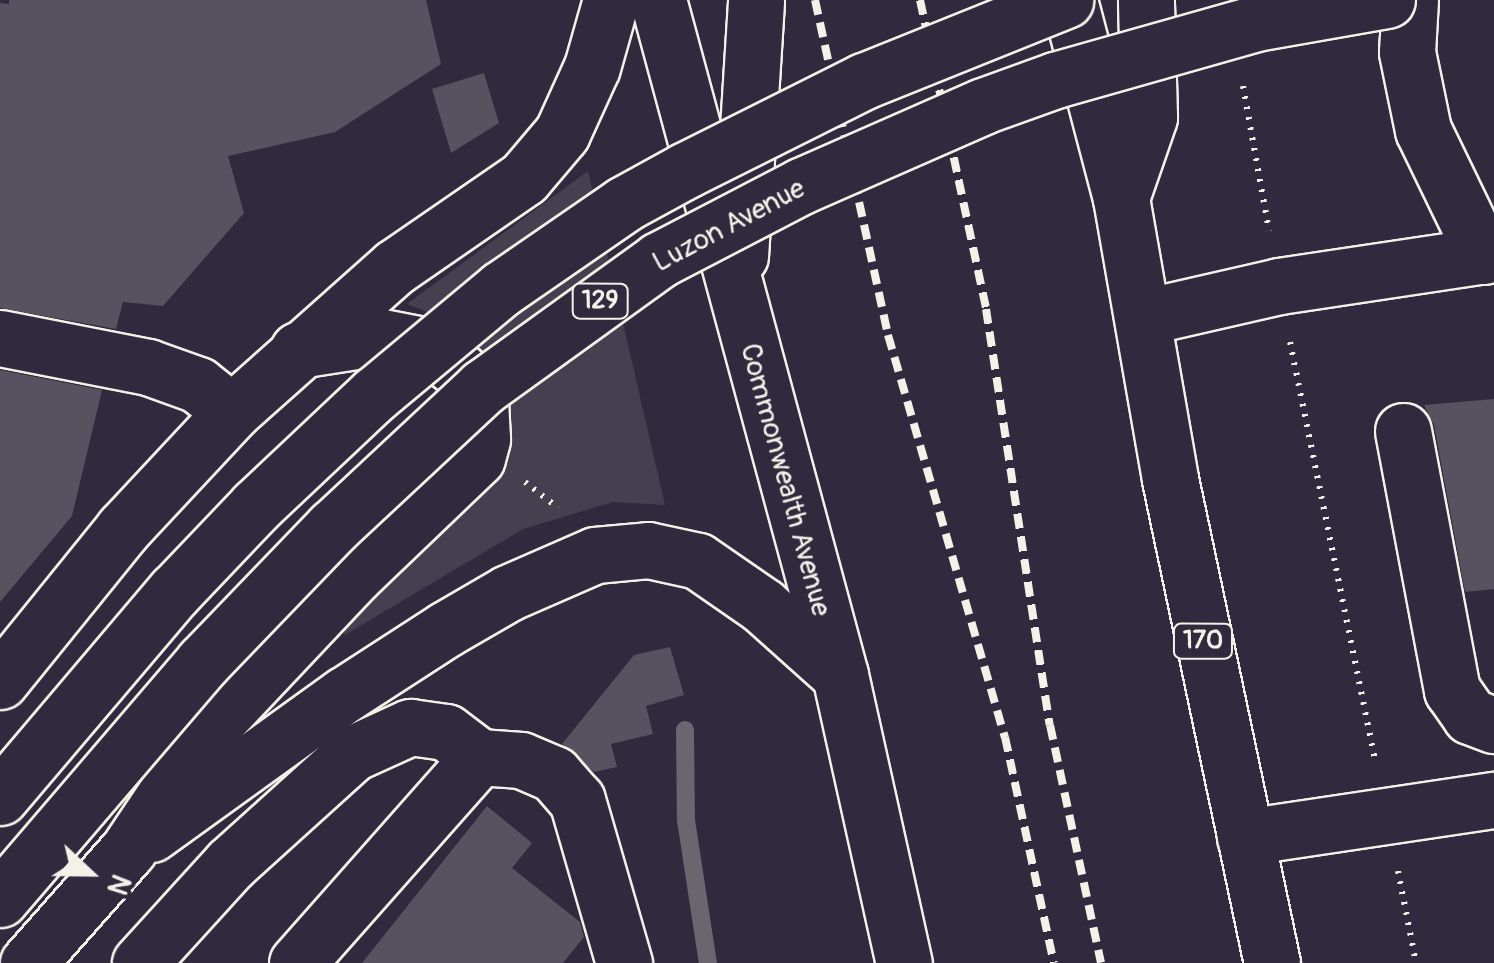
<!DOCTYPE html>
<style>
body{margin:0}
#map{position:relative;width:1494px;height:963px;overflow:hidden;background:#2f2a3d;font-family:Pangolin,sans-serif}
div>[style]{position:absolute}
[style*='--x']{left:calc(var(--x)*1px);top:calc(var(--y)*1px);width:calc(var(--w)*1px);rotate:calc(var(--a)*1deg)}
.green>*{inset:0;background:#454050}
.stream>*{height:18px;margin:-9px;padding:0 9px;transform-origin:9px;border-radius:9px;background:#6a6670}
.building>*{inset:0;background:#56525f}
.path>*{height:6px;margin-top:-3px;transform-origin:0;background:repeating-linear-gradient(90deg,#f4f1e8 0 2.5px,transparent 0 10.5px)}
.roads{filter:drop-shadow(2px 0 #f4f1e8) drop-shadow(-2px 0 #f4f1e8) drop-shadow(0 2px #f4f1e8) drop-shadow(0 -2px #f4f1e8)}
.minor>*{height:55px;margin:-27.5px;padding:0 27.5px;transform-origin:27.5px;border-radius:27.5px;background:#2f2a3d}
.major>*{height:55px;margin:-27.5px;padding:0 27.5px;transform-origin:27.5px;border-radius:27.5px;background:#2f2a3d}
.rail>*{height:8px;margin-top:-4px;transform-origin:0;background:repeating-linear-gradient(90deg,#f4f1e8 0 15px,transparent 0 23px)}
.bridges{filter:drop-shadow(2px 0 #f4f1e8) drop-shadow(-2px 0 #f4f1e8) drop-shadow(0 2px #f4f1e8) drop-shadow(0 -2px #f4f1e8)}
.major-bridge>*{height:55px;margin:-27.5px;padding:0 27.5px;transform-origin:27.5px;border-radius:27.5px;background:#2f2a3d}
span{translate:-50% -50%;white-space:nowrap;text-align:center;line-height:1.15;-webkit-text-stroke:9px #2f2a3d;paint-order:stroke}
.shield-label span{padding:2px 8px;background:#2f2a3d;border:2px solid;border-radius:8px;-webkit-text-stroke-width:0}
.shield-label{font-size:25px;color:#f4f1e8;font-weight:700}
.street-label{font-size:28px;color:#f4f1e8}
.north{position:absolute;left:40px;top:823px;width:100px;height:100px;-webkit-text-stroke:8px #2f2a3d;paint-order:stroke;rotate:112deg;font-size:28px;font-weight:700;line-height:40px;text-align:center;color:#f4f1e8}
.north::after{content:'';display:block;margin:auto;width:35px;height:45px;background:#f4f1e8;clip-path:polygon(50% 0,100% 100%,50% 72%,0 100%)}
</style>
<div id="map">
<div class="green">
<i style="clip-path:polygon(588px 171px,665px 505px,613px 502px,523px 529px,345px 635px,340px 627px,502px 454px,511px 416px,511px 399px,497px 365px,430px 313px,407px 304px)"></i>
</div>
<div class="stream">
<i style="--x:685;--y:730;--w:90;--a:89.4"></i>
<i style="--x:686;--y:820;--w:145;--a:81.3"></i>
</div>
<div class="building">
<i style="clip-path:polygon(9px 0,426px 0,441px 64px,335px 132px,228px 156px,244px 213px,163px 306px,123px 302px,116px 329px,0 308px,0 3px,9px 4px)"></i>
<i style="clip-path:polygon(484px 73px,499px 123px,451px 153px,432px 89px)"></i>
<i style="clip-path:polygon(0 370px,102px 390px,72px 516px,0 602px)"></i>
<i style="clip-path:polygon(1494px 399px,1494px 589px,1465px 592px,1434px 425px,1424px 405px)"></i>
<i style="clip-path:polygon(670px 647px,684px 695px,646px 706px,653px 734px,611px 744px,617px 767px,594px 772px,562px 744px,634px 655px)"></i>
<i style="clip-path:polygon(487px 806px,532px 843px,512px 868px,580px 922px,584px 937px,563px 963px,362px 963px)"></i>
</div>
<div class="path">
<i style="--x:1243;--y:86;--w:147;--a:79.8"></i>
<i style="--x:1290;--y:342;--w:428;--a:78.5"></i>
<i style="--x:525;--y:482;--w:42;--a:38.2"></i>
<i style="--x:1398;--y:871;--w:94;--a:78.9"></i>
</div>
<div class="roads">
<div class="minor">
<i style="--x:0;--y:338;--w:151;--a:11.1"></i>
<i style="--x:148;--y:367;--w:53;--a:19.8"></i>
<i style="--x:198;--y:385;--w:43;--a:38.5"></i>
<i style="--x:1403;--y:431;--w:264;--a:79.3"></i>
<i style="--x:1452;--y:690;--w:32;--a:55"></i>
<i style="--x:1470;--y:716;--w:26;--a:21"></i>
<i style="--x:1245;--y:837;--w:252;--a:-8.5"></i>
<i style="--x:140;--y:963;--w:134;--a:-47.7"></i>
<i style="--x:230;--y:864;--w:166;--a:-42.1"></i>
<i style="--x:353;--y:753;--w:63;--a:-24.5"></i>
<i style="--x:410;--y:727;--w:36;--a:8"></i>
<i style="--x:446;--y:732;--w:41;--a:37.1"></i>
<i style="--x:479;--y:757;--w:42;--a:4.1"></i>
<i style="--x:521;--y:760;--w:36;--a:23"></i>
<i style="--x:554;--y:774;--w:35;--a:49"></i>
<i style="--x:577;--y:800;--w:170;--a:73.9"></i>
<i style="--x:297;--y:963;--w:275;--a:-48.5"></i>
</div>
<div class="major">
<i style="--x:658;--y:0;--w:699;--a:74.91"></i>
<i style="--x:840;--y:675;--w:295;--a:77.5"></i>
<i style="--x:1069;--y:0;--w:205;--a:75.3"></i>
<i style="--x:1121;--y:198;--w:285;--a:80.1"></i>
<i style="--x:1170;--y:479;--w:495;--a:78.1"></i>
<i style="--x:1410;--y:0;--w:52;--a:93.3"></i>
<i style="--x:1407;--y:52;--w:80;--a:78.4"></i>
<i style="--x:1423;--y:130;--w:140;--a:64.2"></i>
<i style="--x:1121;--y:198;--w:86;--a:-70.9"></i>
<i style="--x:1149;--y:117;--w:117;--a:-91.5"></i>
<i style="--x:740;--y:256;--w:256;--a:-86.4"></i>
<i style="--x:1144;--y:317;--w:139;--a:-12.9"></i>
<i style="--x:1279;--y:286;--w:217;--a:-8.5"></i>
<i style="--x:0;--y:681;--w:196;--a:-51"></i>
<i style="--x:123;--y:529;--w:160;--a:-47"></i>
<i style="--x:232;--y:412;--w:218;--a:-41.7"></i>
<i style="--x:395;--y:267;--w:157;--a:-34.6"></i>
<i style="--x:524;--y:178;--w:59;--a:-49.8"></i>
<i style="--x:562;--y:133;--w:72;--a:-65.6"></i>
<i style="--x:592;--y:67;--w:70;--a:-74.2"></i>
<i style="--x:151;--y:834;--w:238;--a:-35.8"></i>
<i style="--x:344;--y:695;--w:121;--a:-32.9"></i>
<i style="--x:446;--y:629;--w:72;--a:-30.1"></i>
<i style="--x:508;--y:593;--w:95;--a:-23.6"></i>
<i style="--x:595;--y:555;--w:53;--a:-5.4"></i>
<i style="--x:648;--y:550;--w:51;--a:12.4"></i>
<i style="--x:698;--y:561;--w:79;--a:34.7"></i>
<i style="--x:763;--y:606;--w:103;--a:41.9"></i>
<i style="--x:28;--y:963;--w:151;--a:-48.5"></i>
<i style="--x:128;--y:850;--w:142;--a:-56.2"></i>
<i style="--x:207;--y:732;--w:214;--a:-46.7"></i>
<i style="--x:354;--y:576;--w:170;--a:-43.8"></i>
<i style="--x:477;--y:458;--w:20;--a:-75"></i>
<i style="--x:482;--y:439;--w:34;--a:-93"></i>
<i style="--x:480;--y:405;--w:39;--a:-120"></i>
<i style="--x:460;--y:371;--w:19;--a:-141"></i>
<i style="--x:445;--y:359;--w:31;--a:-151"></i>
<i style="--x:418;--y:344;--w:38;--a:-169"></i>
<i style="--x:381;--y:337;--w:84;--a:171.1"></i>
</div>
</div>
<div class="rail">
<i style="--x:815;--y:0;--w:343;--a:77.7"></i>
<i style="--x:888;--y:335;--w:419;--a:73.8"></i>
<i style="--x:1005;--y:737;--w:231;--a:77.8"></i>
<i style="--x:920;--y:0;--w:316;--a:77.9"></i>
<i style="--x:986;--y:309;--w:421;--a:81.3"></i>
<i style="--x:1050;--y:725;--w:243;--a:77.9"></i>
</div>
<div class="bridges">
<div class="major-bridge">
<i style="--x:0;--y:797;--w:270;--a:-49.7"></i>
<i style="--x:175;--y:591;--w:117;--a:-46.4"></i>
<i style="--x:256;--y:506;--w:163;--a:-43.3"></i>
<i style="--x:375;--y:394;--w:164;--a:-39.8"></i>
<i style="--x:501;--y:289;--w:150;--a:-34.6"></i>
<i style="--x:624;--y:204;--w:71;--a:-28.7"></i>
<i style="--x:686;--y:170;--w:199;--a:-26.6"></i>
<i style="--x:864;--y:81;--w:217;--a:-21.9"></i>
<i style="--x:0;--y:899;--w:312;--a:-49.4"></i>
<i style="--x:203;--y:662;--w:187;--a:-46.1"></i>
<i style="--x:333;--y:527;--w:205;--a:-43"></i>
<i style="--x:483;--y:387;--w:217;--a:-35.8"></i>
<i style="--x:659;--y:260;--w:160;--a:-27.5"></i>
<i style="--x:801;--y:186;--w:199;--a:-23.7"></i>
<i style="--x:983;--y:106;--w:77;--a:-19.9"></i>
<i style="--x:1055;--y:80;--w:209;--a:-15.8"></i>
<i style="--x:1256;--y:23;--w:133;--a:-10"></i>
</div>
</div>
<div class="shield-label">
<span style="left:600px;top:301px">129</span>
<span style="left:1203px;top:641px">170</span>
</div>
<div class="street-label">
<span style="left:729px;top:226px;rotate:-28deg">Luzon Avenue</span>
<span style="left:785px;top:480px;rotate:75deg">Commonwealth Avenue</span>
</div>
<div class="north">N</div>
</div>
